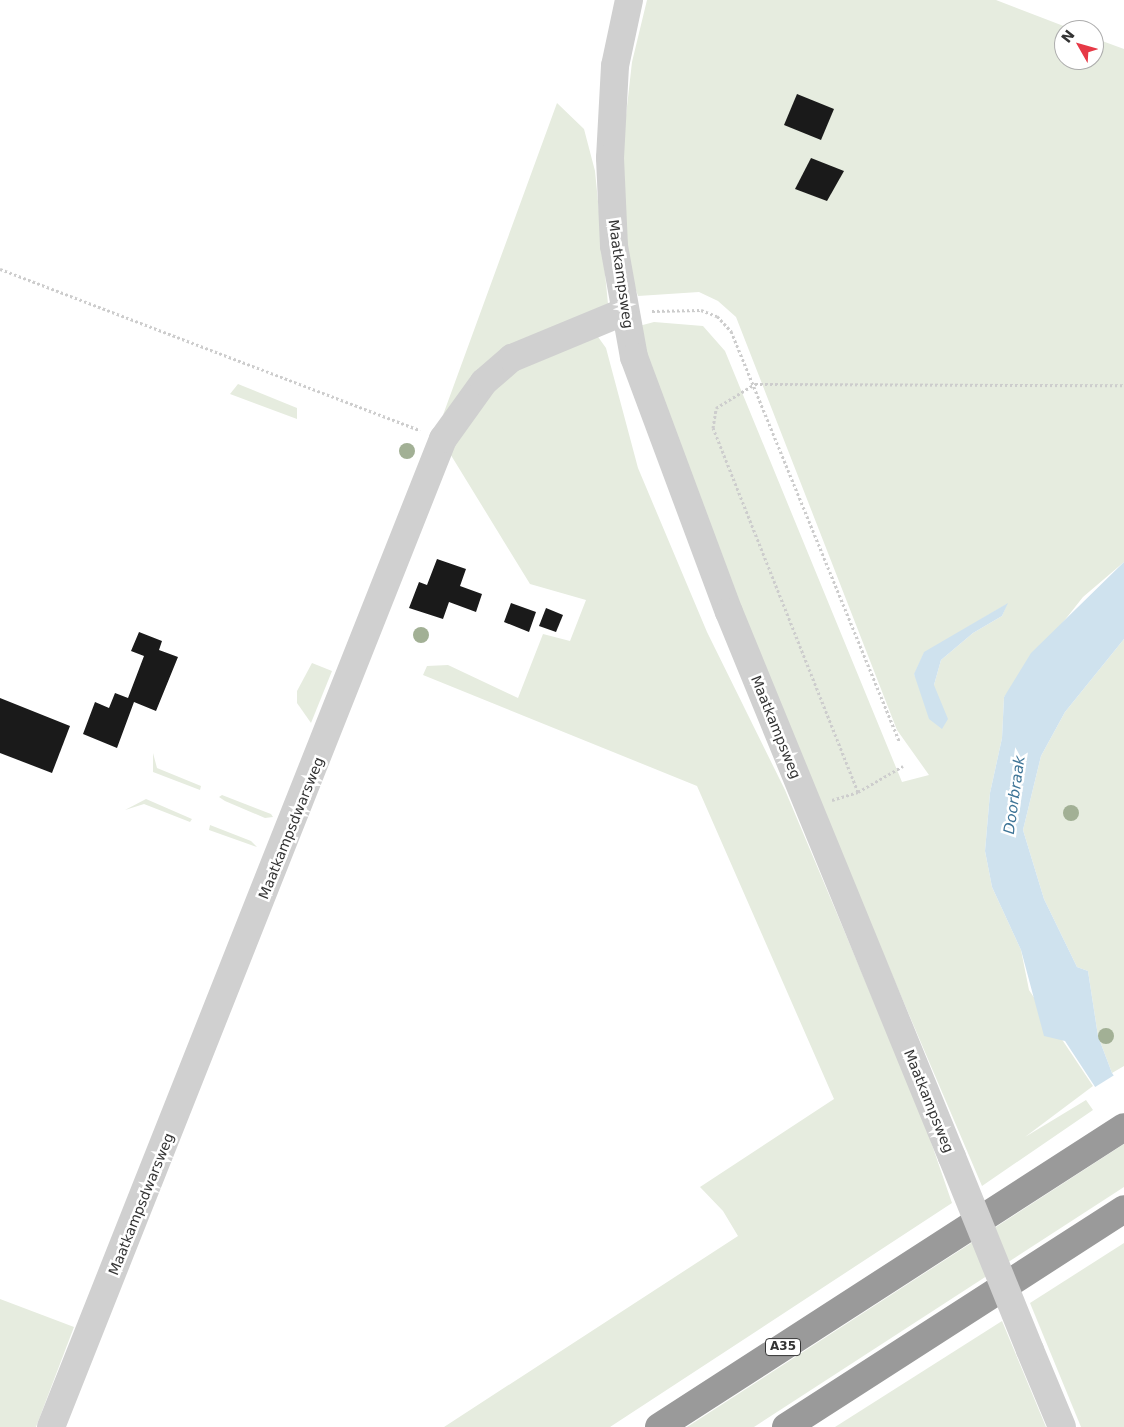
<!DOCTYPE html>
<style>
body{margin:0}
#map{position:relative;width:1124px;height:1427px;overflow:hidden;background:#fff;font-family:"DejaVu Sans",sans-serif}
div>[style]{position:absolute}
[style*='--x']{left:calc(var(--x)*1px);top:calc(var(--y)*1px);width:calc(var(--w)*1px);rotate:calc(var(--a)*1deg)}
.green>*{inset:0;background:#e6ecdf}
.water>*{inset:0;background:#cfe2ee}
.pier>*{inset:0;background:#fff}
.building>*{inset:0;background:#1a1a1a}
.path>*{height:3px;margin-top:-1.5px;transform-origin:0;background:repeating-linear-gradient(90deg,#cdcdcd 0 2.5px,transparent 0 5px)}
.minor>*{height:28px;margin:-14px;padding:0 14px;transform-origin:14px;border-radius:14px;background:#d0d0d0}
.motorway>*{height:28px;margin:-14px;padding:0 14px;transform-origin:14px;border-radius:14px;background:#9a9a9a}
.minor-bridge>*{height:28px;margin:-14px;padding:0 14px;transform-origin:14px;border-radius:14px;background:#d0d0d0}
.trees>*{width:16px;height:16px;margin:-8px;border-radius:50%;background:#a2b095}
span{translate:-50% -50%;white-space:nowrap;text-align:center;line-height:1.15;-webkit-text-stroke:5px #fff;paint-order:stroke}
.shield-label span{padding:1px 4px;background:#fff;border:1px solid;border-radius:4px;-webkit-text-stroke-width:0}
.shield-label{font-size:12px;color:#333;font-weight:700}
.street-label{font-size:14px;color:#333}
.water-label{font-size:15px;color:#3f7597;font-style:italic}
.north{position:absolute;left:1054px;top:20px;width:50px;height:50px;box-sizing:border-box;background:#fff;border:1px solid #adadad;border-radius:50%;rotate:308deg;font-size:14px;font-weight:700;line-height:20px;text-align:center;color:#333}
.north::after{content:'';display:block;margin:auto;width:18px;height:22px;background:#e63946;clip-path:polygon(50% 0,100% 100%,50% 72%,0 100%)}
</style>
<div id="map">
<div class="green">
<i style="clip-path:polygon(evenodd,647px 0,996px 0,1074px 30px,1064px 30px,1064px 60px,1094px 60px,1094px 38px,1124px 49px,1124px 562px,1083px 597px,1004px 697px,1002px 738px,990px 793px,985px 851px,992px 887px,1021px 950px,1029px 990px,1093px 1086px,1025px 1137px,1086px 1100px,1093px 1110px,982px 1186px,784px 721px,651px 384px,639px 326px,654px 322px,703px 326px,725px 351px,902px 782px,929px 775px,897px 730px,736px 317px,718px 301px,699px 292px,638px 296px,627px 264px,623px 142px,632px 62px,647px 0,1007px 604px,1002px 616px,973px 633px,941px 660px,934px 685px,914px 675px,924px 653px,1007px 604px)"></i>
<i style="clip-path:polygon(557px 103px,584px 129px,595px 171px,608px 304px,485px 367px,443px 415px)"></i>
<i style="clip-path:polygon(596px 334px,606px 348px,638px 468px,707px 632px,785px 790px,922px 1116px,952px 1203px,610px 1427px,444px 1427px,738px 1236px,723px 1211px,700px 1187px,834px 1099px,697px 786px,423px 675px,427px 666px,448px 665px,518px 698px,543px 634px,570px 641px,586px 600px,530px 584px,449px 452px,459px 427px,521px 364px)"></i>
<i style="clip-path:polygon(238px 384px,297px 408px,297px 419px,230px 394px)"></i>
<i style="clip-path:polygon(1124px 639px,1124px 1066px,1112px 1073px,1098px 1036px,1088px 971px,1077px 967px,1044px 899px,1023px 830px,1041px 756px,1065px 712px)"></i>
<i style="clip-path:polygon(312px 663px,332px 671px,311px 723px,297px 703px,297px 691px)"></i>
<i style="clip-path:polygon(153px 753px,157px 768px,201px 786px,200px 790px,153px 772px)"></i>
<i style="clip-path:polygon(222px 795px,271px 814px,273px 817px,265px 818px,225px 801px,219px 797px)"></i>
<i style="clip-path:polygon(146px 799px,192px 819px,190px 822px,144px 804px,125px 810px)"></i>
<i style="clip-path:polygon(210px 825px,251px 841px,257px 847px,209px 830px)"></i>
<i style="clip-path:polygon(1124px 1144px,1124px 1187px,754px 1427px,687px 1427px)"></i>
<i style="clip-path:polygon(1124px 1243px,1124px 1427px,1081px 1427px,1030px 1303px)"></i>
<i style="clip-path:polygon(0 1299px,74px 1327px,36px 1427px,0 1427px)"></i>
<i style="clip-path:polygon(1002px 1321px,1046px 1427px,835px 1427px)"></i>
</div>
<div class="water">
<i style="clip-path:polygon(1124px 562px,1124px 639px,1065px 712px,1041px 756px,1023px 830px,1044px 899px,1077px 967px,1088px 971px,1098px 1036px,1112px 1073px,1124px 1090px,1124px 1131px,1065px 1041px,1044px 1036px,1021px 950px,992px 887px,985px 851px,990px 793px,1002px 738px,1004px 697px,1031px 653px)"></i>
<i style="clip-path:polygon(1008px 603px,1002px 616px,973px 633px,941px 660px,934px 685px,948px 719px,942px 729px,929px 719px,914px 674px,924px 652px)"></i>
</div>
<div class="pier">
<i style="clip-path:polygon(1116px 1074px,1124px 1086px,1124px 1133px,1092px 1089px)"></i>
</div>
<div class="building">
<i style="clip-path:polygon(797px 94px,834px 109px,821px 140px,784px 125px)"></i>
<i style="clip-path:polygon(811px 158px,844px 171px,827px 201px,795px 189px)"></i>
<i style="clip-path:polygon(437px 559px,466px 569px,460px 586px,482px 594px,476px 612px,449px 602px,443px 619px,409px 608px,419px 582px,427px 585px)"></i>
<i style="clip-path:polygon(511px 603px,536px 612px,529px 632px,504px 622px)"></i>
<i style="clip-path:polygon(546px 608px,563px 615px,556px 632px,539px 626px)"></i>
<i style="clip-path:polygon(139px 632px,162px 641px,159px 650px,178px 657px,156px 711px,134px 702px,117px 748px,83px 734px,95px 702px,109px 708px,115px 693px,128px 698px,144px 656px,131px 651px)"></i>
<i style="clip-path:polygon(0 698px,70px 726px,52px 773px,0 753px)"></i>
</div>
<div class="path">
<i style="--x:0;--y:269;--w:450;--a:21"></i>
<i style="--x:652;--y:311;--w:49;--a:-1.2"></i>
<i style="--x:701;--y:310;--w:17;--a:21"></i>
<i style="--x:717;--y:316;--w:21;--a:47"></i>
<i style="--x:731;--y:331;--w:443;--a:67.7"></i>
<i style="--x:858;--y:792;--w:52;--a:-30"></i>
<i style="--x:832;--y:800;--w:27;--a:-17"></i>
<i style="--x:858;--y:792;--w:392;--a:-111.7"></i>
<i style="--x:713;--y:428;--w:20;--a:-81"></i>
<i style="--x:716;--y:408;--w:46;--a:-31.6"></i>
<i style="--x:755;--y:384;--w:369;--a:0.2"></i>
</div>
<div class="minor">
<i style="--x:629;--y:0;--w:67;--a:102"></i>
<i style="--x:615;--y:66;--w:92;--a:93.1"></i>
<i style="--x:610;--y:158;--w:88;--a:87.4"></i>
<i style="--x:614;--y:246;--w:113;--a:79.8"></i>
<i style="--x:634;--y:357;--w:272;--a:69.6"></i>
<i style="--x:729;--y:612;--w:589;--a:67.75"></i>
<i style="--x:1030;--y:1350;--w:83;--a:67.4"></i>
<i style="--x:51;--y:1427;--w:1063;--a:-68.36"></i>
<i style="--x:443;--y:439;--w:70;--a:-54.3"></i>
<i style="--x:484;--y:382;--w:37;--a:-41"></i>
<i style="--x:512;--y:358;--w:120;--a:-22.5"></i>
</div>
<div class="motorway">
<i style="--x:659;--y:1427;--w:553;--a:-32.83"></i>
<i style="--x:786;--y:1427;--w:402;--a:-32.8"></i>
</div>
<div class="minor-bridge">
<i style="--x:952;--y:1157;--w:208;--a:68"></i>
</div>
<div class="trees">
<i style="left:407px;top:451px"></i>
<i style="left:421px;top:635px"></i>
<i style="left:1071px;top:813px"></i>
<i style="left:1106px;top:1036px"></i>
</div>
<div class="shield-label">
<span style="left:783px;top:1347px">A35</span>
</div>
<div class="street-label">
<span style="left:621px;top:274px;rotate:82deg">Maatkampsweg</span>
<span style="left:776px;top:727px;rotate:68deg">Maatkampsweg</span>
<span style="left:291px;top:828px;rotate:-68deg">Maatkampsdwarsweg</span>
<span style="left:929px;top:1101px;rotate:68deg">Maatkampsweg</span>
<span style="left:141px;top:1204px;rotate:-68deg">Maatkampsdwarsweg</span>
</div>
<div class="water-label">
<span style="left:1015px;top:795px;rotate:-82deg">Doorbraak</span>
</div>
<div class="north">N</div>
</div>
